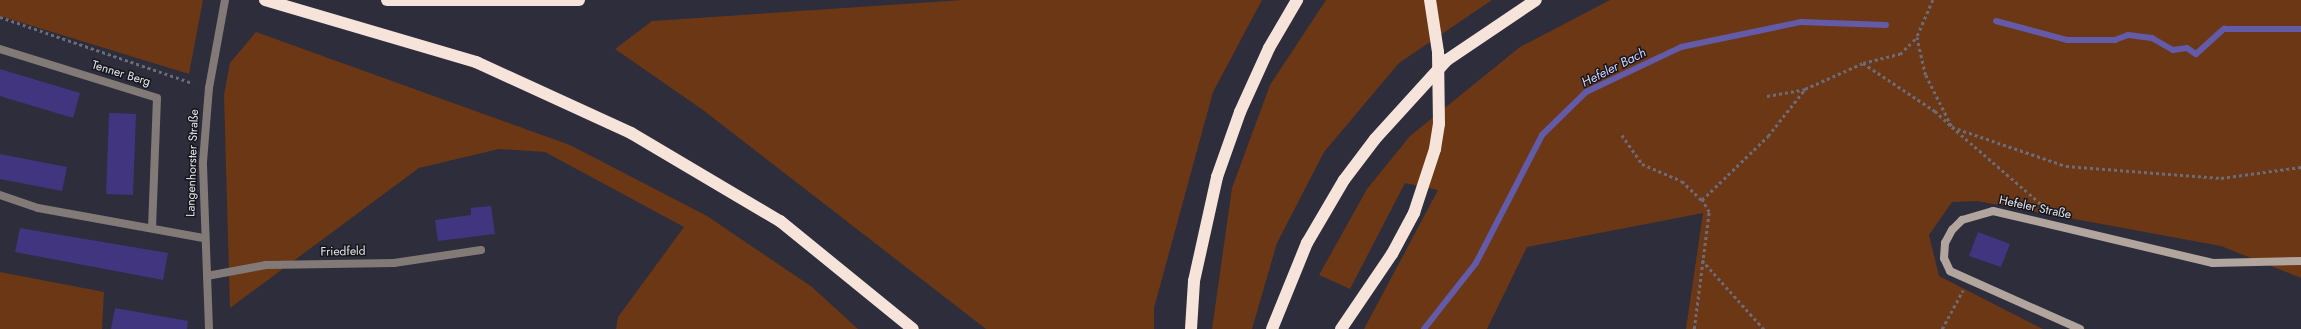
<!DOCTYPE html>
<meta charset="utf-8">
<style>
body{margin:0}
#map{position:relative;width:2301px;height:329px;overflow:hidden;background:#2d2d3b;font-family:Jost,sans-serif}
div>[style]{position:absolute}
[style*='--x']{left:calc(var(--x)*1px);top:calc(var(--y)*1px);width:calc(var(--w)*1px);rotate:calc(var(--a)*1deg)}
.green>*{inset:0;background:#6b3715}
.stream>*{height:6px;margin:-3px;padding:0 3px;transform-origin:3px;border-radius:3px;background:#635ba8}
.building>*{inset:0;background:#41357f}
.path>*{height:2.5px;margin-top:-1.25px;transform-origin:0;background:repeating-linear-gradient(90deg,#6c6c79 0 3px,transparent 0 6px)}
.service>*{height:8px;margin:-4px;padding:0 4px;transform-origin:4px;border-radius:4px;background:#827a76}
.minor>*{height:8px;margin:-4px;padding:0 4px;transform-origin:4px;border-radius:4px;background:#827a76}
.tertiary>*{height:8px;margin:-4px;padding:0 4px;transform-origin:4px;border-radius:4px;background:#827a76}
.secondary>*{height:8px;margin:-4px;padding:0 4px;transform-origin:4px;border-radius:4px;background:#b1a59e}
.motorway>*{height:12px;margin:-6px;padding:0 6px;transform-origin:6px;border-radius:6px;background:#f6e4da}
.motorway-bridge>*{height:12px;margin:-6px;padding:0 6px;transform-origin:6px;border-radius:6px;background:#f6e4da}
span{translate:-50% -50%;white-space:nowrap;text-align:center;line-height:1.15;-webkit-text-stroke:3px #16161c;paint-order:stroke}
.street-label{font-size:12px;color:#e6e6ef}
.water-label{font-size:13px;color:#d4d3ff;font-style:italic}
</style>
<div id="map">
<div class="green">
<i style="clip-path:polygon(0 0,203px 0,189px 74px,0 16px)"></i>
<i style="clip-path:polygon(963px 0,1262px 0,1213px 92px,1154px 308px,1154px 329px,986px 329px,703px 110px,615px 49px,652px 21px)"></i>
<i style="clip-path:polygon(1326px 0,1492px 0,1399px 63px,1324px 152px,1277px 243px,1252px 329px,1212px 329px,1232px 188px,1270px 85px)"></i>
<i style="clip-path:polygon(1610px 0,2301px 0,2301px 278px,2221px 246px,1977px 201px,1952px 202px,1929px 235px,1939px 276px,2043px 329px,1686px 329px,1703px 213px,1527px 247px,1487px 329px,1364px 329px,1438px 190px,1405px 183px,1350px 289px,1319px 275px,1367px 189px,1410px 136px,1520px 47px)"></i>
<i style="clip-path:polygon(256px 32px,570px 145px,707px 216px,812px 287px,858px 329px,616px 329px,618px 317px,684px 227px,545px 152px,499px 149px,419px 168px,230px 308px,224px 95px,230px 63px)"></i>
<i style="clip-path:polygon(0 272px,104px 292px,102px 329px,0 329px)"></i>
</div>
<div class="stream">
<i style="--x:1996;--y:21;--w:73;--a:15"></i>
<i style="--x:2067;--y:40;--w:48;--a:0"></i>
<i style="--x:2115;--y:40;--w:14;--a:-21"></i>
<i style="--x:2128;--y:35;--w:24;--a:7"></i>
<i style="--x:2152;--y:38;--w:24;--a:30"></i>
<i style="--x:2173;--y:50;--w:14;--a:-8"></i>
<i style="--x:2187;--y:48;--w:11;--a:34"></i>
<i style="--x:2196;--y:54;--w:38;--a:-42"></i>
<i style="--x:2224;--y:29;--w:77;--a:0"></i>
<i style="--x:1424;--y:329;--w:84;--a:-51.8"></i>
<i style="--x:1476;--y:263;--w:144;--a:-62.7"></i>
<i style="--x:1542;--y:135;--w:62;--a:-44.3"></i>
<i style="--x:1586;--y:92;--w:105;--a:-25.3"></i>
<i style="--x:1681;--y:47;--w:123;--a:-11.8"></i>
<i style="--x:1801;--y:22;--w:85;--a:2"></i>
</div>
<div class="building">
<i style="clip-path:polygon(0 69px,80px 93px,73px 118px,0 96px)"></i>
<i style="clip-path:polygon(109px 113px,136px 114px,133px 195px,106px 194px)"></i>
<i style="clip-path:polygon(0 154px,67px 167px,62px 191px,0 179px)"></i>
<i style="clip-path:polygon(491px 206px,495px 234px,438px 241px,435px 220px,471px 215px,471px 208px)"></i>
<i style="clip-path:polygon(20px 228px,168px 253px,163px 280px,15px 252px)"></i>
<i style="clip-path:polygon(1978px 232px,2010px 244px,2001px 267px,1969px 256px)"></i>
<i style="clip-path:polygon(115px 308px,188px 321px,187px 329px,111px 329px)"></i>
</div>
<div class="path">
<i style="--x:1933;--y:0;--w:40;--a:113.4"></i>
<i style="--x:1917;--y:37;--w:39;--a:77"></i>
<i style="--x:1926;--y:75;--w:58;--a:63.4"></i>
<i style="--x:1952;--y:127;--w:125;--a:40.8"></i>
<i style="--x:0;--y:17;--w:204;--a:18.9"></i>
<i style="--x:1863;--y:63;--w:38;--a:-14"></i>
<i style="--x:1900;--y:54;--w:24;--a:-45"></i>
<i style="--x:1767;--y:96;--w:39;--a:-10"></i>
<i style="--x:1622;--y:135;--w:35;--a:55"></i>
<i style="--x:1642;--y:164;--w:43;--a:23"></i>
<i style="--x:1682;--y:181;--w:28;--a:44"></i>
<i style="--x:1702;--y:260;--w:93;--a:48.1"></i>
<i style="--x:1694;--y:329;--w:118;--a:-82.7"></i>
<i style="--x:1709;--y:212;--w:14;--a:-120"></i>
<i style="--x:1702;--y:200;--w:92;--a:-44.1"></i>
<i style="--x:1768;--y:136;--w:60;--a:-51.8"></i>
<i style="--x:1805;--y:89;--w:64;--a:-24.1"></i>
<i style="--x:1863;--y:63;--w:87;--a:33.7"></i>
<i style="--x:1935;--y:111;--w:23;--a:43"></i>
<i style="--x:1952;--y:127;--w:120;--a:18.9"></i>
<i style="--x:2066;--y:166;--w:155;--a:4.4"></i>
<i style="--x:2221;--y:178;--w:81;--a:-7.8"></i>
<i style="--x:1942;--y:329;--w:44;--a:-61.7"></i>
</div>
<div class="service">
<i style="--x:207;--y:276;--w:60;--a:-10.6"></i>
<i style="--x:266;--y:265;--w:128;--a:-0.9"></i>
<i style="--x:394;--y:263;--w:88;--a:-8.5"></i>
</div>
<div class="minor">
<i style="--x:0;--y:49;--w:164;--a:17.3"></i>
<i style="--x:157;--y:98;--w:129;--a:92.2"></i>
<i style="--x:0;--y:195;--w:40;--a:18.9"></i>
<i style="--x:38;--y:208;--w:168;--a:10.3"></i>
</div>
<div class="tertiary">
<i style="--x:209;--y:329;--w:167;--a:-92.1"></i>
<i style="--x:203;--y:162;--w:74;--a:-85.4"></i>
<i style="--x:209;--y:88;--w:89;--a:-79.7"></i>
</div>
<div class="secondary">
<i style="--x:2080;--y:329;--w:142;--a:-156"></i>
<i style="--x:1950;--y:271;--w:14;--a:-115"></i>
<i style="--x:1944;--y:258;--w:15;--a:-86"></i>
<i style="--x:1945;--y:243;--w:15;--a:-62"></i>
<i style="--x:1952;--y:230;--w:14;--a:-45"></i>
<i style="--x:1962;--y:220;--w:32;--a:-16"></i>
<i style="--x:1993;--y:211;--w:226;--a:13.3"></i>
<i style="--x:2213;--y:263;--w:88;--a:-1.3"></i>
</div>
<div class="motorway">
<i style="--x:265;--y:0;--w:220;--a:16.4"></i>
<i style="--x:476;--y:62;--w:170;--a:24.6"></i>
<i style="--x:631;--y:133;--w:173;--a:30.6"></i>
<i style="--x:780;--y:221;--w:171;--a:39.1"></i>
<i style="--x:387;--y:0;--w:192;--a:0"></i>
<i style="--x:1191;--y:329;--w:48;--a:-86.4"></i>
<i style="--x:1194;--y:281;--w:107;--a:-77.5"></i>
<i style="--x:1217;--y:177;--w:69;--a:-70.5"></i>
<i style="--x:1240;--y:112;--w:70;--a:-65.6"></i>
<i style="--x:1269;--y:48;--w:56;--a:-59.7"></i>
<i style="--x:1272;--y:329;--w:93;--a:-67.9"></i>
<i style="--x:1307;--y:243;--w:73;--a:-59.6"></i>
<i style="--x:1344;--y:180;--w:51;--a:-52.9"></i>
<i style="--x:1375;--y:139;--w:107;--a:-47.7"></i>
<i style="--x:1447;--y:60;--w:107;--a:-34"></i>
<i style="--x:1341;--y:329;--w:91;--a:-55.8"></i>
<i style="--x:1392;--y:254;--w:47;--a:-61.8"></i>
</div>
<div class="motorway-bridge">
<i style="--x:1414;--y:213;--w:67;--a:-71.8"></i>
<i style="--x:1435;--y:149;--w:25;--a:-81"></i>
<i style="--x:1439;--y:124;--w:72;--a:-90.8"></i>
<i style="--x:1438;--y:52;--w:53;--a:-98.7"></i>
</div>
<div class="street-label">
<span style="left:121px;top:74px;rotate:17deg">Tenner Berg</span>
<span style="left:193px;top:163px;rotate:-88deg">Langenhorster Straße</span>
<span style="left:2035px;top:208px;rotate:12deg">Hefeler Straße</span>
<span style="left:343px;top:252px;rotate:-1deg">Friedfeld</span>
</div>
<div class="water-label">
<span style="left:1614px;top:68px;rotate:-27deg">Hefeler Bach</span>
</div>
</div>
